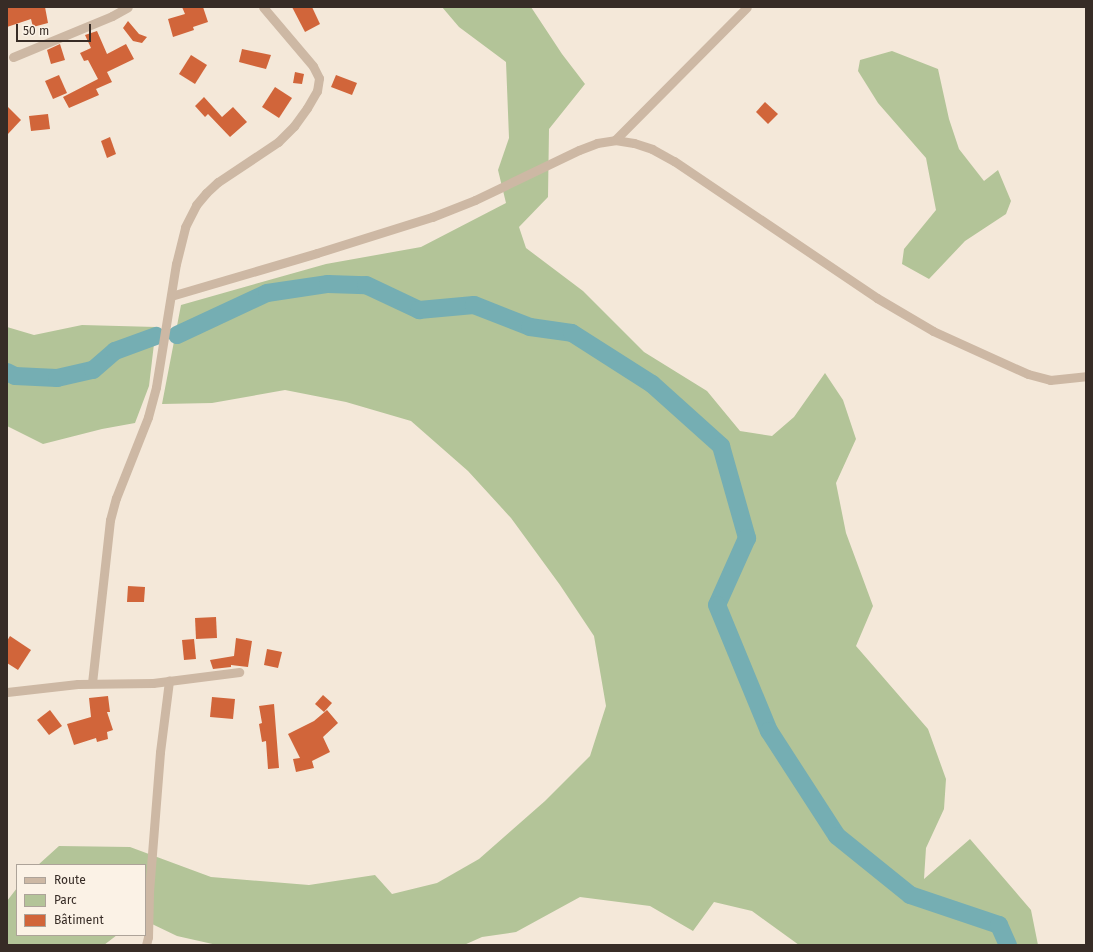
<!DOCTYPE html>
<meta charset="utf-8">
<style>
body{margin:0}
#map{position:relative;width:1093px;height:952px;overflow:hidden;background:#f4e8d9;font-family:"Fira Sans",sans-serif}
div>[style]{position:absolute}
[style*='--x']{left:calc(var(--x)*1px);top:calc(var(--y)*1px);width:calc(var(--w)*1px);rotate:calc(var(--a)*1deg)}
.green>*{inset:0;background:#b3c498}
.river>*{height:18px;margin:-9px;padding:0 9px;transform-origin:9px;border-radius:9px;background:#75aeb3}
.building>*{inset:0;background:#d1653a}
.minor>*{height:9px;margin:-4.5px;padding:0 4.5px;transform-origin:4.5px;border-radius:4.5px;background:#cdb8a4}
span{translate:-50% -50%;white-space:nowrap;text-align:center;line-height:1.15;-webkit-text-stroke:3.5px #fbf2e6;paint-order:stroke}
.frame{position:absolute;inset:0;border:8px solid #372c26;pointer-events:none}
.legend{position:absolute;left:16px;top:864px;width:130px;height:72px;box-sizing:border-box;background:#fbf2e6;border:1px solid #ada399;margin:0;padding:5px 7px;list-style:none;font-size:12px;color:#372c26}
.legend li{display:flex;align-items:center;gap:8px;height:20px}
.legend b{width:20px;border:1px solid #ada399}
.scale{position:absolute;left:16px;top:24px;width:75px;height:18px;box-sizing:border-box;border:2px solid #372c26;border-top:0;padding-left:5px;font-size:12px;line-height:14px;white-space:nowrap;color:#372c26;-webkit-text-stroke:3px #fbf2e6;paint-order:stroke}
</style>
<div id="map">
<div class="green">
<i style="clip-path:polygon(442px 7px,531px 7px,562px 54px,585px 84px,549px 129px,548px 197px,519px 227px,526px 248px,583px 291px,644px 352px,707px 391px,740px 431px,772px 436px,794px 417px,825px 373px,843px 400px,856px 439px,836px 483px,846px 533px,873px 606px,856px 646px,928px 729px,946px 779px,944px 809px,926px 848px,924px 879px,970px 839px,1031px 910px,1038px 945px,799px 945px,752px 911px,714px 902px,693px 931px,650px 906px,580px 897px,516px 932px,482px 937px,464px 945px,217px 945px,177px 936px,152px 924px,145px 925px,145px 865px,38px 865px,59px 846px,130px 847px,211px 877px,309px 885px,375px 875px,392px 894px,437px 883px,479px 859px,545px 801px,590px 756px,606px 706px,594px 636px,560px 585px,511px 518px,468px 471px,411px 421px,346px 402px,285px 390px,212px 403px,162px 404px,181px 305px,326px 264px,421px 247px,506px 203px,498px 170px,509px 138px,506px 62px,459px 27px)"></i>
<i style="clip-path:polygon(892px 51px,938px 69px,949px 119px,959px 149px,984px 181px,998px 170px,1011px 201px,1006px 214px,965px 241px,929px 279px,902px 264px,904px 249px,936px 210px,926px 158px,878px 103px,858px 71px,860px 60px)"></i>
<i style="clip-path:polygon(82px 325px,156px 327px,149px 386px,135px 423px,102px 429px,43px 444px,7px 426px,7px 327px,34px 335px)"></i>
<i style="clip-path:polygon(17px 888px,17px 935px,117px 935px,104px 945px,7px 945px,7px 901px)"></i>
</div>
<div class="river">
<i style="--x:177;--y:335;--w:99;--a:-25"></i>
<i style="--x:267;--y:293;--w:62;--a:-8.4"></i>
<i style="--x:328;--y:284;--w:38;--a:2"></i>
<i style="--x:366;--y:285;--w:59;--a:25.3"></i>
<i style="--x:419;--y:310;--w:55;--a:-5.2"></i>
<i style="--x:474;--y:305;--w:60;--a:21.4"></i>
<i style="--x:530;--y:327;--w:42;--a:8.1"></i>
<i style="--x:572;--y:333;--w:95;--a:32.5"></i>
<i style="--x:652;--y:384;--w:93;--a:41.9"></i>
<i style="--x:721;--y:446;--w:96;--a:74.2"></i>
<i style="--x:747;--y:538;--w:73;--a:114.1"></i>
<i style="--x:717;--y:605;--w:136;--a:67.6"></i>
<i style="--x:769;--y:731;--w:125;--a:57.1"></i>
<i style="--x:837;--y:836;--w:94;--a:38.9"></i>
<i style="--x:910;--y:895;--w:94;--a:18.6"></i>
<i style="--x:999;--y:925;--w:22;--a:66"></i>
<i style="--x:7;--y:372;--w:9;--a:27"></i>
<i style="--x:15;--y:376;--w:42;--a:2.7"></i>
<i style="--x:57;--y:378;--w:37;--a:-13"></i>
<i style="--x:93;--y:370;--w:29;--a:-41"></i>
<i style="--x:115;--y:351;--w:44;--a:-20.1"></i>
</div>
<div class="building">
<i style="clip-path:polygon(7px 7px,45px 7px,48px 23px,33px 27px,31px 19px,7px 27px)"></i>
<i style="clip-path:polygon(182px 7px,203px 7px,208px 22px,193px 27px,194px 30px,173px 37px,168px 19px,185px 14px)"></i>
<i style="clip-path:polygon(292px 7px,312px 7px,320px 24px,305px 32px)"></i>
<i style="clip-path:polygon(128px 21px,139px 34px,147px 37px,142px 43px,133px 41px,123px 28px)"></i>
<i style="clip-path:polygon(97px 31px,107px 54px,126px 44px,134px 59px,107px 72px,112px 82px,96px 89px,99px 95px,69px 108px,63px 97px,98px 79px,88px 60px,84px 61px,80px 53px,91px 48px,85px 35px)"></i>
<i style="clip-path:polygon(60px 44px,65px 60px,51px 64px,47px 50px)"></i>
<i style="clip-path:polygon(242px 49px,271px 55px,266px 69px,239px 62px)"></i>
<i style="clip-path:polygon(191px 55px,207px 65px,195px 84px,179px 74px)"></i>
<i style="clip-path:polygon(295px 72px,304px 74px,302px 84px,293px 83px)"></i>
<i style="clip-path:polygon(59px 75px,67px 93px,53px 99px,45px 81px)"></i>
<i style="clip-path:polygon(336px 75px,357px 83px,352px 95px,331px 87px)"></i>
<i style="clip-path:polygon(275px 87px,292px 98px,279px 118px,262px 107px)"></i>
<i style="clip-path:polygon(204px 97px,222px 117px,233px 107px,247px 122px,230px 137px,208px 114px,205px 117px,195px 106px)"></i>
<i style="clip-path:polygon(765px 102px,778px 114px,768px 124px,756px 112px)"></i>
<i style="clip-path:polygon(7px 106px,21px 120px,7px 135px)"></i>
<i style="clip-path:polygon(48px 114px,50px 129px,31px 131px,29px 116px)"></i>
<i style="clip-path:polygon(110px 137px,116px 154px,107px 158px,101px 141px)"></i>
<i style="clip-path:polygon(128px 586px,145px 587px,144px 602px,127px 602px)"></i>
<i style="clip-path:polygon(216px 617px,217px 638px,196px 639px,195px 618px)"></i>
<i style="clip-path:polygon(10px 636px,31px 650px,18px 670px,7px 663px,7px 641px)"></i>
<i style="clip-path:polygon(236px 638px,252px 641px,248px 667px,231px 665px,231px 667px,213px 669px,210px 660px,234px 656px)"></i>
<i style="clip-path:polygon(194px 639px,196px 659px,184px 660px,182px 640px)"></i>
<i style="clip-path:polygon(267px 649px,282px 652px,278px 668px,264px 665px)"></i>
<i style="clip-path:polygon(323px 695px,332px 703px,324px 712px,315px 704px)"></i>
<i style="clip-path:polygon(108px 696px,110px 712px,107px 712px,113px 730px,107px 732px,108px 739px,97px 742px,96px 738px,74px 745px,67px 724px,91px 717px,89px 698px)"></i>
<i style="clip-path:polygon(212px 697px,235px 699px,233px 719px,210px 717px)"></i>
<i style="clip-path:polygon(274px 704px,279px 768px,268px 769px,266px 741px,262px 742px,259px 724px,262px 723px,259px 706px)"></i>
<i style="clip-path:polygon(50px 710px,62px 726px,49px 735px,37px 720px)"></i>
<i style="clip-path:polygon(327px 710px,338px 723px,323px 737px,330px 752px,312px 761px,314px 768px,296px 772px,293px 759px,300px 758px,288px 734px,314px 721px)"></i>
</div>
<div class="minor">
<i style="--x:13;--y:57;--w:107;--a:-22.5"></i>
<i style="--x:112;--y:16;--w:18;--a:-29"></i>
<i style="--x:615;--y:140;--w:187;--a:-45.2"></i>
<i style="--x:171;--y:296;--w:152;--a:-16.4"></i>
<i style="--x:317;--y:253;--w:121;--a:-17.4"></i>
<i style="--x:432;--y:217;--w:46;--a:-21.6"></i>
<i style="--x:475;--y:200;--w:115;--a:-25.7"></i>
<i style="--x:579;--y:150;--w:19;--a:-21"></i>
<i style="--x:597;--y:143;--w:18;--a:-9"></i>
<i style="--x:615;--y:140;--w:19;--a:9"></i>
<i style="--x:634;--y:143;--w:19;--a:18"></i>
<i style="--x:652;--y:149;--w:25;--a:29"></i>
<i style="--x:674;--y:161;--w:245;--a:34"></i>
<i style="--x:877;--y:298;--w:65;--a:30.5"></i>
<i style="--x:933;--y:331;--w:104;--a:24.4"></i>
<i style="--x:1028;--y:374;--w:23;--a:15"></i>
<i style="--x:1050;--y:380;--w:36;--a:-6"></i>
<i style="--x:92;--y:683;--w:164;--a:-83.7"></i>
<i style="--x:110;--y:520;--w:23;--a:-75"></i>
<i style="--x:116;--y:498;--w:87;--a:-68.4"></i>
<i style="--x:148;--y:417;--w:31;--a:-75"></i>
<i style="--x:156;--y:387;--w:125;--a:-80.8"></i>
<i style="--x:176;--y:264;--w:38;--a:-76"></i>
<i style="--x:185;--y:227;--w:25;--a:-63"></i>
<i style="--x:196;--y:205;--w:16;--a:-50"></i>
<i style="--x:206;--y:193;--w:16;--a:-43"></i>
<i style="--x:218;--y:182;--w:72;--a:-33.7"></i>
<i style="--x:278;--y:142;--w:23;--a:-45"></i>
<i style="--x:294;--y:126;--w:22;--a:-54"></i>
<i style="--x:307;--y:108;--w:20;--a:-60"></i>
<i style="--x:317;--y:91;--w:13;--a:-81"></i>
<i style="--x:319;--y:78;--w:13;--a:-117"></i>
<i style="--x:313;--y:66;--w:77;--a:-130.3"></i>
<i style="--x:7;--y:692;--w:71;--a:-6.4"></i>
<i style="--x:78;--y:684;--w:75;--a:-0.8"></i>
<i style="--x:153;--y:683;--w:87;--a:-7.3"></i>
<i style="--x:146;--y:945;--w:8;--a:-76"></i>
<i style="--x:148;--y:937;--w:45;--a:-88.7"></i>
<i style="--x:149;--y:892;--w:140;--a:-85.5"></i>
<i style="--x:160;--y:752;--w:72;--a:-82.8"></i>
</div>
<div class="frame"></div>
<ul class="legend">
<li><b style="height:5px;background:#cdb8a4"></b>Route</li>
<li><b style="height:11px;background:#b3c498"></b>Parc</li>
<li><b style="height:11px;background:#d1653a"></b>Bâtiment</li>
</ul>
<div class="scale">50 m</div>
</div>
